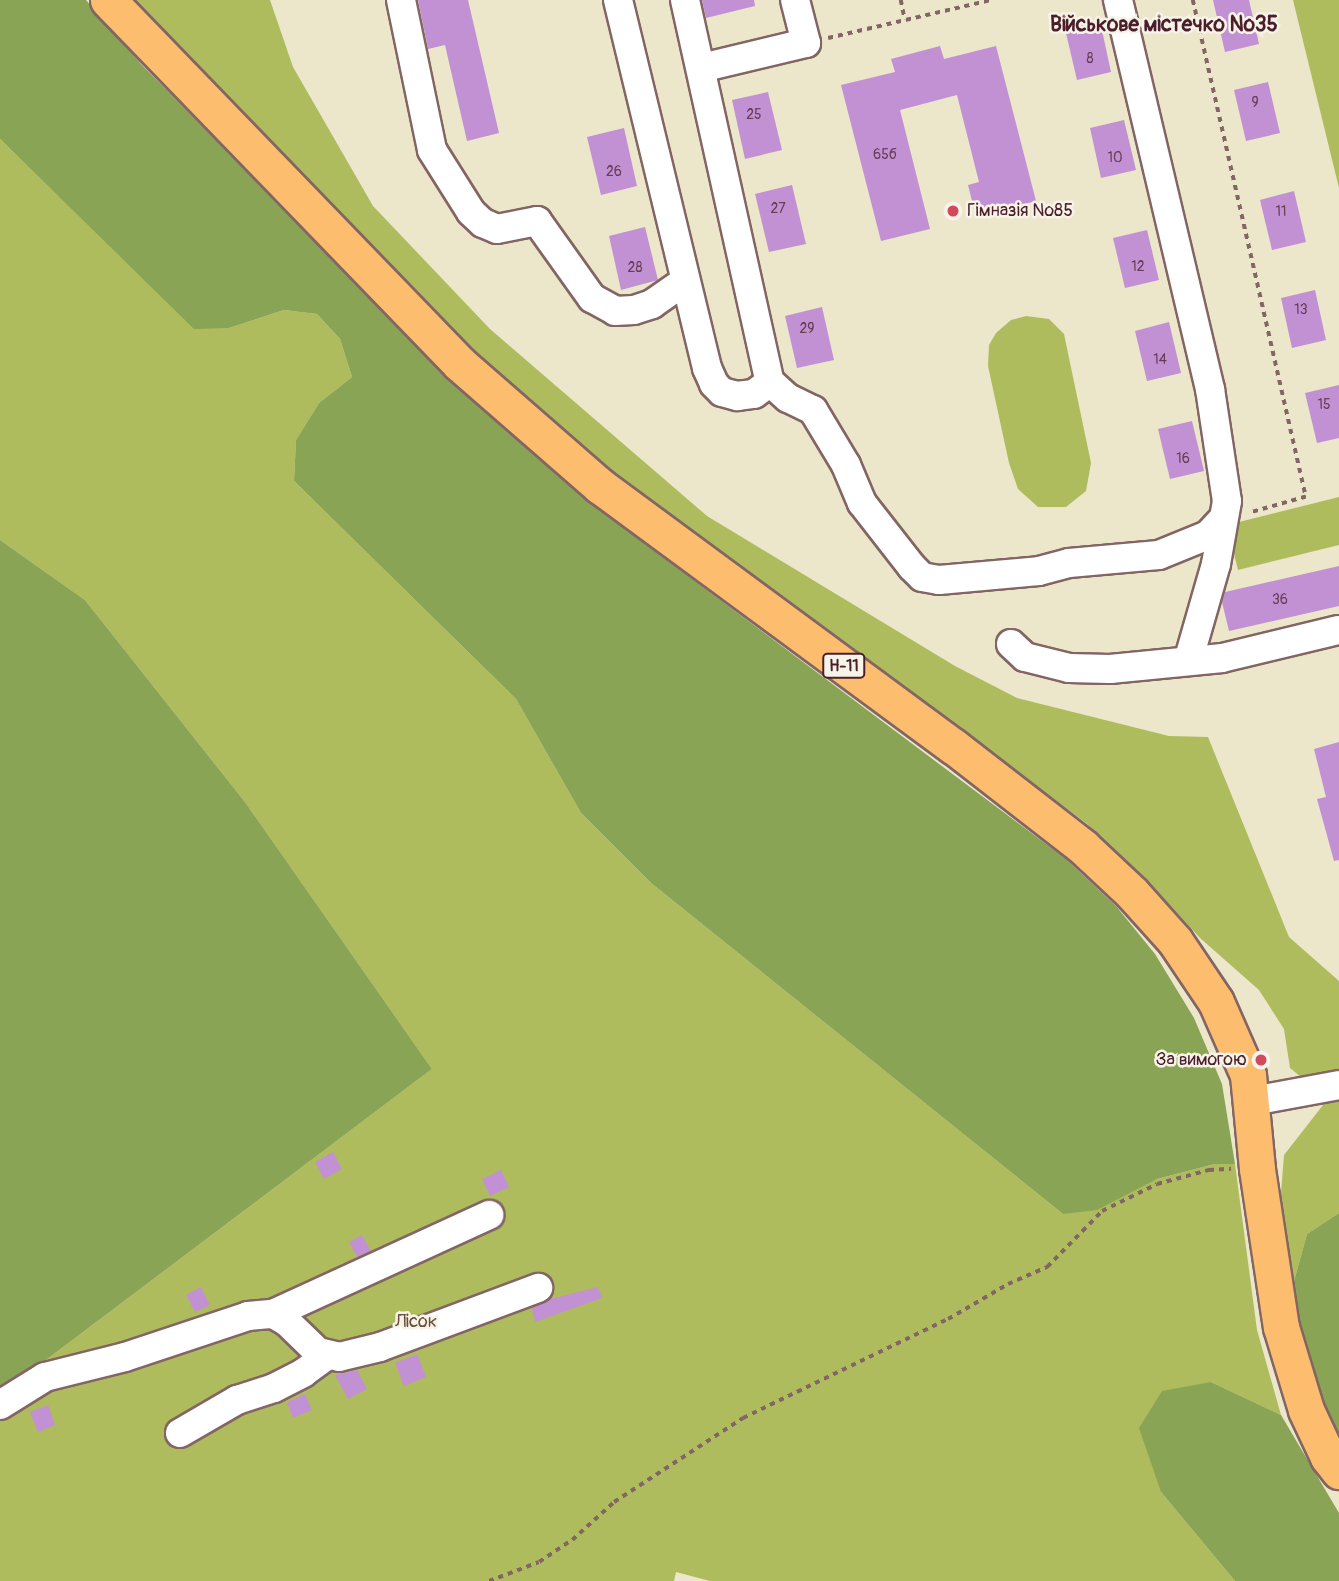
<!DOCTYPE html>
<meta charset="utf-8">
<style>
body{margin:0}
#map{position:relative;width:1339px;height:1581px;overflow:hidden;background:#ece6cb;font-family:Pangolin,sans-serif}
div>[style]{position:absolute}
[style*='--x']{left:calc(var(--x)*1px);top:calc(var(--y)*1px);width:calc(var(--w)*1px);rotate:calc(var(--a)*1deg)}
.green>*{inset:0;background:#aebc5e}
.forest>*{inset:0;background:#8aa455}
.building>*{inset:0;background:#c191d3}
.path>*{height:3.5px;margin-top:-1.75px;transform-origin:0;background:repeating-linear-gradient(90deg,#836563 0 5px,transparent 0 10px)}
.roads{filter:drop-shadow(2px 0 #836563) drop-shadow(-2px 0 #836563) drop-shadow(0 2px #836563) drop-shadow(0 -2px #836563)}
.minor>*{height:28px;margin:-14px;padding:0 14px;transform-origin:14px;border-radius:14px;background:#fff}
.major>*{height:35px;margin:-17.5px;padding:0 17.5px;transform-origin:17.5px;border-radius:17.5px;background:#fcbd6f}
.dots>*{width:19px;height:19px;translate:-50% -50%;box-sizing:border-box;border:4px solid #f7f3e8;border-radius:50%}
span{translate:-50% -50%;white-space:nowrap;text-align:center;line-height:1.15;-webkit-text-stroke:5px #f7f3e8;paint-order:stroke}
.number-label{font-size:14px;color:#683c55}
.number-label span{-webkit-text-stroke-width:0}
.shield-label span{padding:2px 5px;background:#f7f3e8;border:2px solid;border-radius:5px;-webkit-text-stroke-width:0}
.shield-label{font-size:16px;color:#4a1f2b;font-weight:700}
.poi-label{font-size:18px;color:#4a1f2b}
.left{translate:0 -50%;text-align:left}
.right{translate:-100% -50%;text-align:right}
.park-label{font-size:18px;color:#684e3a}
.quarter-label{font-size:21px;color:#4a1f2b;font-weight:700}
</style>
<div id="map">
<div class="green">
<i style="clip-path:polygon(131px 0,270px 0,293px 67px,373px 206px,490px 329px,707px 516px,955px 666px,1017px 698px,1169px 736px,1208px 737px,1289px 937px,1339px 981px,1339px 1072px,1302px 1078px,1290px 1068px,1284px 1029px,1259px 990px,1200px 938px,1146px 879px,1086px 823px,610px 471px,475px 351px)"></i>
<i style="clip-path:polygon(1293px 0,1339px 0,1339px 188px)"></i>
<i style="clip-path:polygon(0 139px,194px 328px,229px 328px,284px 310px,317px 314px,340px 339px,352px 377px,319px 403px,296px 440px,294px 481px,516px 699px,581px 813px,651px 883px,1063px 1214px,1157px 1179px,1215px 1164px,1235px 1164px,1257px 1330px,1281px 1415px,1211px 1382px,1161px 1492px,1235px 1581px,710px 1581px,676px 1572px,674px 1581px,0 1581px,0 1388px,42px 1363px,432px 1069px,245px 802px,85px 600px,0 540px)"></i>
<i style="clip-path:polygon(1026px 316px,1049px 319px,1064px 334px,1091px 463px,1086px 491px,1066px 507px,1038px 507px,1018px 489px,1009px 463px,988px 366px,989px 345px,996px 333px,1011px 320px)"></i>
<i style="clip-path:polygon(1339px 497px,1339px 545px,1238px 570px,1227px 525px)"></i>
<i style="clip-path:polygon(1339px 1098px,1339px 1213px,1307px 1234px,1288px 1303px,1278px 1231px,1284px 1155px,1327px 1100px)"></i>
</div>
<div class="forest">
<i style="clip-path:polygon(0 0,86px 0,141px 64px,448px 376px,588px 501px,1066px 859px,1116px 906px,1155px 954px,1194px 1018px,1222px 1084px,1235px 1164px,1215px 1164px,1157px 1179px,1097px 1210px,1063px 1214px,651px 883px,581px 813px,516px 699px,294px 481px,296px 440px,319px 403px,352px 377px,340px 339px,317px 314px,284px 310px,229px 328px,194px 329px,0 139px)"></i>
<i style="clip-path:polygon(0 540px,85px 600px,245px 802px,432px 1069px,42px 1363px,0 1388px)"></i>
<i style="clip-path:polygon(1339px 1213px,1339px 1435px,1322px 1404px,1288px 1303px,1307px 1234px)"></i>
<i style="clip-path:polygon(1211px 1382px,1281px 1415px,1339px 1513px,1339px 1581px,1235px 1581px,1161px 1492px,1139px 1428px,1162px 1391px)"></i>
</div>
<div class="building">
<i style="clip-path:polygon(418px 0,468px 0,499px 133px,467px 141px,445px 45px,428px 49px)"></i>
<i style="clip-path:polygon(702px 0,754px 0,755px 6px,706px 18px)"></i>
<i style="clip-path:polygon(1213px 0,1249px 0,1259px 44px,1225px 52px)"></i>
<i style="clip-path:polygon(1100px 21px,1111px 72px,1077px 80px,1065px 29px)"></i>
<i style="clip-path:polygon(940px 46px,944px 59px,996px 46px,1036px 201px,976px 217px,968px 185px,979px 182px,957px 95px,900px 110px,930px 229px,881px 241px,841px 85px,895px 72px,891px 59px)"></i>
<i style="clip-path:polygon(1268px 82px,1280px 133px,1246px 141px,1234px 90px)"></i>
<i style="clip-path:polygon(768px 92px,782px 150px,745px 159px,732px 100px)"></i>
<i style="clip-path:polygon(1124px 120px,1136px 170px,1101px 178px,1090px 128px)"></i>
<i style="clip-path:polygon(624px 128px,637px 186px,601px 195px,587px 137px)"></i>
<i style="clip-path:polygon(792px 185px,806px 244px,769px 252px,755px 194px)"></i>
<i style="clip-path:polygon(1294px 191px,1306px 242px,1272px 250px,1260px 200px)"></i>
<i style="clip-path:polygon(645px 227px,658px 280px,621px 290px,609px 236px)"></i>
<i style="clip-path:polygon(1147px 230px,1159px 280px,1125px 288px,1113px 238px)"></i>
<i style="clip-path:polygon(1315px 290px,1326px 340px,1292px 348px,1281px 298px)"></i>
<i style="clip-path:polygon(822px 307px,834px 360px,797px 368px,785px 316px)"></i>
<i style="clip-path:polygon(1169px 322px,1181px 373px,1147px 381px,1135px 331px)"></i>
<i style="clip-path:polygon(1339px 385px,1339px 438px,1317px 443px,1305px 393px)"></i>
<i style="clip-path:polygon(1192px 421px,1204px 471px,1170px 479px,1158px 429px)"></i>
<i style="clip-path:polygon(1339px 566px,1339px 606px,1229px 631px,1222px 602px,1225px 592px)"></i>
<i style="clip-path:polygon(1339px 742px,1339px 860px,1334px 861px,1317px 799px,1326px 797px,1314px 749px)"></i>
<i style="clip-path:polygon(333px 1152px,342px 1169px,324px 1179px,315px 1162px)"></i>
<i style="clip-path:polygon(501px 1170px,509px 1187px,490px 1196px,482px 1179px)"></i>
<i style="clip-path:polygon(362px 1235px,371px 1251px,357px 1257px,349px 1242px)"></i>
<i style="clip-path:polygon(201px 1287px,210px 1305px,195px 1312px,186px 1295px)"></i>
<i style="clip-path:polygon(598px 1287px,602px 1298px,535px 1322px,532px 1308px,550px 1299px)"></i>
<i style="clip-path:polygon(417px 1354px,426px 1377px,404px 1386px,395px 1363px)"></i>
<i style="clip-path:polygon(357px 1370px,367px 1389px,348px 1399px,335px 1375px)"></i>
<i style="clip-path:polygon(305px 1394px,312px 1410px,293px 1418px,287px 1402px)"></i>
<i style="clip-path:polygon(48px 1405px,55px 1425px,38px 1432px,30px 1412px)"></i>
</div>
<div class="path">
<i style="--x:901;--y:0;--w:20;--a:79"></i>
<i style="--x:1193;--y:0;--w:510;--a:77.19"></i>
<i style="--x:1306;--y:497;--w:58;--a:164.1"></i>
<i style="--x:828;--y:38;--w:167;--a:-13.1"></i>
<i style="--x:489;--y:1581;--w:53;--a:-20.8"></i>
<i style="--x:539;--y:1562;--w:40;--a:-34"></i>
<i style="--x:572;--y:1540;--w:57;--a:-42.1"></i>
<i style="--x:614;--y:1502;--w:154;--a:-33.1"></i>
<i style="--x:743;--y:1418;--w:228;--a:-25.8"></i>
<i style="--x:948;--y:1319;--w:69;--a:-30.3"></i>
<i style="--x:1008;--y:1284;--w:43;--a:-23.6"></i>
<i style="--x:1047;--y:1267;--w:78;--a:-45.5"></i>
<i style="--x:1102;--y:1211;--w:61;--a:-26.1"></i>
<i style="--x:1157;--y:1184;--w:54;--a:-15.1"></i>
<i style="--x:1209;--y:1170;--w:22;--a:-3"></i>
</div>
<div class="roads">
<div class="minor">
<i style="--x:401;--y:0;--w:153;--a:78.3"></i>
<i style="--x:432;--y:150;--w:73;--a:57.8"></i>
<i style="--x:471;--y:212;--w:16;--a:43"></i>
<i style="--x:483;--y:223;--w:15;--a:23"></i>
<i style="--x:497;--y:229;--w:41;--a:-11.3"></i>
<i style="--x:537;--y:221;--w:95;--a:54.5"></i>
<i style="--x:592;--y:298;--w:26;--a:29"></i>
<i style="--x:615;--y:311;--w:19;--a:-3"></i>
<i style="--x:634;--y:310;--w:19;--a:-18"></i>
<i style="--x:652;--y:304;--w:39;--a:-35"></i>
<i style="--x:618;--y:0;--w:379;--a:76.4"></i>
<i style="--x:707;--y:368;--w:17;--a:66"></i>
<i style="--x:714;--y:384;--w:11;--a:45"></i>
<i style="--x:722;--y:392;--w:16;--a:15"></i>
<i style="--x:737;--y:396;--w:17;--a:-7"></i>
<i style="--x:754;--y:394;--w:20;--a:-37"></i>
<i style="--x:685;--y:0;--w:391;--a:77.5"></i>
<i style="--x:770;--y:382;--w:24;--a:42"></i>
<i style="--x:788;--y:398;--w:28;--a:26"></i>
<i style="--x:813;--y:410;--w:64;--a:59"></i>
<i style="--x:846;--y:465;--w:41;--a:67.2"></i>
<i style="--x:862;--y:503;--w:81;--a:52"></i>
<i style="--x:912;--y:567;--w:14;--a:45"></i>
<i style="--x:922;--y:577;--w:17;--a:10"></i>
<i style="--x:939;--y:580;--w:100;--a:-5.1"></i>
<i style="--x:1039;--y:571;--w:31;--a:-15"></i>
<i style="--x:1069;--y:563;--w:90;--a:-5.1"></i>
<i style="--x:1159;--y:555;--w:53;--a:-22.2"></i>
<i style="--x:1208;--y:535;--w:21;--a:-47"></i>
<i style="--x:1118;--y:0;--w:400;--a:76.7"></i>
<i style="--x:1210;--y:389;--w:113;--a:81.4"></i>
<i style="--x:1227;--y:501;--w:64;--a:99.9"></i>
<i style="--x:1216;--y:564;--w:98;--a:106"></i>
<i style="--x:701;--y:68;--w:108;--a:-13.4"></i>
<i style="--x:806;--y:43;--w:44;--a:-104.3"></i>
<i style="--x:1011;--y:644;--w:19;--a:43"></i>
<i style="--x:1025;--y:657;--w:45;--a:14"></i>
<i style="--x:1069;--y:668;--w:41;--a:1.4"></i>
<i style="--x:1110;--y:669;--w:113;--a:-5.6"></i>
<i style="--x:1222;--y:658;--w:120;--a:-13.5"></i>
<i style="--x:1253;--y:1101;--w:87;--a:-10.5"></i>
<i style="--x:273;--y:1314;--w:238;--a:-24.6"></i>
<i style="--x:0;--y:1405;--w:53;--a:-31.9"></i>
<i style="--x:45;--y:1377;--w:82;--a:-14"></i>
<i style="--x:125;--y:1357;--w:130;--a:-18.4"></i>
<i style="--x:248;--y:1316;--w:25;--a:-5"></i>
<i style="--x:273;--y:1314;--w:16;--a:30"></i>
<i style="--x:287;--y:1322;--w:43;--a:44.1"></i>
<i style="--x:318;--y:1352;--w:22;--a:13"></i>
<i style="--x:339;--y:1357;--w:42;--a:-13.7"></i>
<i style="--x:380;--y:1347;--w:169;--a:-20.5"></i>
<i style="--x:180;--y:1433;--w:66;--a:-30.1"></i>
<i style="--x:237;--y:1400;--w:39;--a:-18"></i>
<i style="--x:274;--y:1388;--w:33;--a:-27"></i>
<i style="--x:303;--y:1373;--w:31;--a:-36"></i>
</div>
<div class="major">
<i style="--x:108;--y:0;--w:506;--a:45.96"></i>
<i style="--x:460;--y:364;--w:186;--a:41.1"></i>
<i style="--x:600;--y:486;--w:438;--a:36.4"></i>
<i style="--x:953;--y:746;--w:165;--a:37.8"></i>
<i style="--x:1083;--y:847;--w:67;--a:43.2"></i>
<i style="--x:1132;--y:893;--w:64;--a:48.1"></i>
<i style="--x:1175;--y:941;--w:73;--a:56.1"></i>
<i style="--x:1216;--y:1002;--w:80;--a:66.3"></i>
<i style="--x:1248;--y:1075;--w:94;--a:84.5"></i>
<i style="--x:1257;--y:1169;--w:160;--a:81.4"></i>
<i style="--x:1281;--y:1327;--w:87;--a:73.2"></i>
<i style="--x:1306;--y:1410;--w:52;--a:64.9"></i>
<i style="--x:1328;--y:1457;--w:18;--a:52"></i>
</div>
</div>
<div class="dots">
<i style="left:953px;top:211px;background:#d1495b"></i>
<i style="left:1261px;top:1060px;background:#d1495b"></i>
</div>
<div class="number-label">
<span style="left:1090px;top:59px">8</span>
<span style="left:1255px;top:103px">9</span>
<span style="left:754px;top:115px">25</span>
<span style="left:885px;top:155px">65б</span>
<span style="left:1115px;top:158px">10</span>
<span style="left:614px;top:172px">26</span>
<span style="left:778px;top:209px">27</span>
<span style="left:1281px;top:212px">11</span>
<span style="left:1138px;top:267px">12</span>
<span style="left:635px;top:268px">28</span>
<span style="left:1301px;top:310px">13</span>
<span style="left:807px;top:329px">29</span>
<span style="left:1160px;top:360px">14</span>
<span style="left:1324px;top:405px">15</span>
<span style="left:1183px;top:459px">16</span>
<span style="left:1280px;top:600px">36</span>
</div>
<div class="shield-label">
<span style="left:844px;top:666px">Н-11</span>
</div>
<div class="poi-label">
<span class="left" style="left:967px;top:211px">Гімназія №85</span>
<span class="right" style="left:1247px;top:1060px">За вимогою</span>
</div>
<div class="park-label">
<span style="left:416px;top:1322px">Лісок</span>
</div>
<div class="quarter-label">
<span style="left:1164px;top:25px">Військове містечко №35</span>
</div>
</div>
